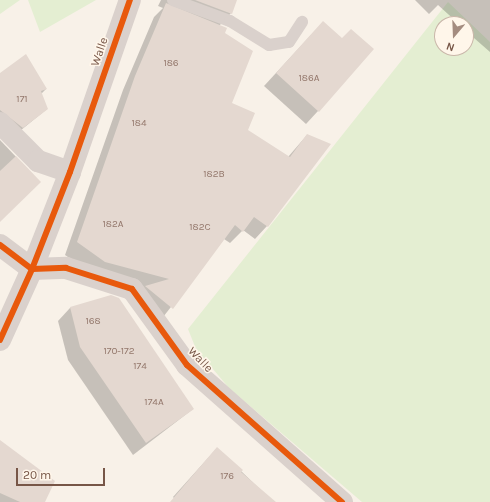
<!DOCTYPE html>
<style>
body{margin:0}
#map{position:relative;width:490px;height:502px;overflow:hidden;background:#f8f1e8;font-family:Karla,sans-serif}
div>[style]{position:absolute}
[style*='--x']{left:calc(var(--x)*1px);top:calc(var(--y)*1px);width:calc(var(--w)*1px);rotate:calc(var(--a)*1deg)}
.green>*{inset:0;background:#e4eed2}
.shadow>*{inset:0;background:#0003}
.building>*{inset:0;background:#e4d8d0}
.service>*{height:12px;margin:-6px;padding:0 6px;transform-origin:6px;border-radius:6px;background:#dad1cc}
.minor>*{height:22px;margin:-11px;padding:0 11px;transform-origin:11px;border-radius:11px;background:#dad1cc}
.cycleway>*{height:6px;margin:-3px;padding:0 3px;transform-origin:3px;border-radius:3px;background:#e8590c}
span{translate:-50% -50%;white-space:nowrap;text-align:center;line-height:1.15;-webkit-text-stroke:3px #fff6ea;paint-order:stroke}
.number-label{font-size:10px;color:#94786c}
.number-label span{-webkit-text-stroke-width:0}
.street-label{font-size:12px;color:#775647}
.north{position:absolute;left:434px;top:16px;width:40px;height:40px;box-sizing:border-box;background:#fff6ea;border:1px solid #c9b6a9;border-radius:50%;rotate:199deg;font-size:11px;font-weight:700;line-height:16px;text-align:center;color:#775647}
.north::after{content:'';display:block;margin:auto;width:14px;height:18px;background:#a48c7f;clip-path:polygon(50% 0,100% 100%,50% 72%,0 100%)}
.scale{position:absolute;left:16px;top:468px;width:89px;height:18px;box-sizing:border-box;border:2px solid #775647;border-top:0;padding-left:5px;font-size:12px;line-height:14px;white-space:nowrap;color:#775647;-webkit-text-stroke:3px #fff6ea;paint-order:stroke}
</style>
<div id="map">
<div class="green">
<i style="clip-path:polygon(0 0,20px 0,0 14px)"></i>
<i style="clip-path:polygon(28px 0,96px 0,40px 32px)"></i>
<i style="clip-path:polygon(evenodd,448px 2px,490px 42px,490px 502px,362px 502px,229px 388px,196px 349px,188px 329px,448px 2px,442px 24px,466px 24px,466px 48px,442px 48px,442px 24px)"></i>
</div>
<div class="shadow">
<i style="clip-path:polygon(161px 0,236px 0,231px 13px,219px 26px,223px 33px,231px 104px,247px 131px,288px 157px,307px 135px,267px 226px,255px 239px,243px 230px,230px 243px,224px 239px,160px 321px,65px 255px,123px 90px,154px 17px,163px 8px,158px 6px)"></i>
<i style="clip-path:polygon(415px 0,490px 0,490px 52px,466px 31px,466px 24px,459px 24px,438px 5px,429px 14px)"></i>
<i style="clip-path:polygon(311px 35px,342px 39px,318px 111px,306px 124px,264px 86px)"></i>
<i style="clip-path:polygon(0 74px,46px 89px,41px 94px,47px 109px,10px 139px,0 129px)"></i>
<i style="clip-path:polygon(0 140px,40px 182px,0 219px)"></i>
<i style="clip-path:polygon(111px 296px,193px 409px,133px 455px,68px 360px,58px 321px,70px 308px)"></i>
<i style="clip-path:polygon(217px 448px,265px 494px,258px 502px,178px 502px,173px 497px)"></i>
<i style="clip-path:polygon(0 450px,44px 502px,0 502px)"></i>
</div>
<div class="building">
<i style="clip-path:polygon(195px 0,237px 0,232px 14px)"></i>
<i style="clip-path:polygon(166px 3px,227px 28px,225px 33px,253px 51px,232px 103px,255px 113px,248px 130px,290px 157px,307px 134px,331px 144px,268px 227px,254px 217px,243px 232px,235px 225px,173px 309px,145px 286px,169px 279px,105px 262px,77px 242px,135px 76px)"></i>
<i style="clip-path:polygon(323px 21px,342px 38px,351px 29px,374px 49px,319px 112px,276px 73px)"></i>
<i style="clip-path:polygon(26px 54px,47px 89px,41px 91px,48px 109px,23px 128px,0 110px,0 73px)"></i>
<i style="clip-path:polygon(16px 156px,41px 182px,0 222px,0 171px)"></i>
<i style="clip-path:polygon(111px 295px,119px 298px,194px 409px,146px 443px,80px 347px,70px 307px)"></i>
<i style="clip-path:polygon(0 440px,55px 481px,45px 502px,20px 502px,0 493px)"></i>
<i style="clip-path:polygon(217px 447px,243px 470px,241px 472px,276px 502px,170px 502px)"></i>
</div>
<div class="service">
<i style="--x:173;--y:0;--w:61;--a:20.2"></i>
<i style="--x:230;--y:21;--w:46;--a:31.6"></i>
<i style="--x:269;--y:45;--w:20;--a:-9"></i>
<i style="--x:289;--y:42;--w:24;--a:-57"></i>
</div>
<div class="minor">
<i style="--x:0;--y:123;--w:54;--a:45"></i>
<i style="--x:38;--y:161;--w:34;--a:19"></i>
<i style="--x:0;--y:245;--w:40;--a:37"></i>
<i style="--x:32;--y:269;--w:34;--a:-2"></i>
<i style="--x:66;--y:268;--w:69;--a:17.7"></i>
<i style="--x:132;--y:289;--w:94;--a:54.1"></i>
<i style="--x:187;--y:365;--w:207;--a:41.5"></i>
<i style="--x:0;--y:340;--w:78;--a:-65.7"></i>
<i style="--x:32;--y:269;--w:104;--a:-68.6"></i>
<i style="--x:70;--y:172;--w:182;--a:-70.8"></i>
</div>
<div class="cycleway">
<i style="--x:0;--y:245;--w:40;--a:37"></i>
<i style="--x:32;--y:269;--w:34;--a:-2"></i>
<i style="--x:66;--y:268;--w:69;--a:17.7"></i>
<i style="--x:132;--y:289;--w:94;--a:54.1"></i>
<i style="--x:187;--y:365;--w:207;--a:41.5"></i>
<i style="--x:0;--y:340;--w:78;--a:-65.7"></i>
<i style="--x:32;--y:269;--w:104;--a:-68.6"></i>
<i style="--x:70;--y:172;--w:182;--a:-70.8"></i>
</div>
<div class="number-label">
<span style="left:171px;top:64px">186</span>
<span style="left:309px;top:79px">186A</span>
<span style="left:22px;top:100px">171</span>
<span style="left:139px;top:124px">184</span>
<span style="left:214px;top:175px">182B</span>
<span style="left:113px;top:225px">182A</span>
<span style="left:200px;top:228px">182C</span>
<span style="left:93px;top:322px">168</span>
<span style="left:119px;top:352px">170-172</span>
<span style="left:140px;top:367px">174</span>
<span style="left:154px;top:403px">174A</span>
<span style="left:227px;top:477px">176</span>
</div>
<div class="street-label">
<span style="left:100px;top:52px;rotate:-71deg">Walle</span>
<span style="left:200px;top:360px;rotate:46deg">Walle</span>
</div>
<div class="north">N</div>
<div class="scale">20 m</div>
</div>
